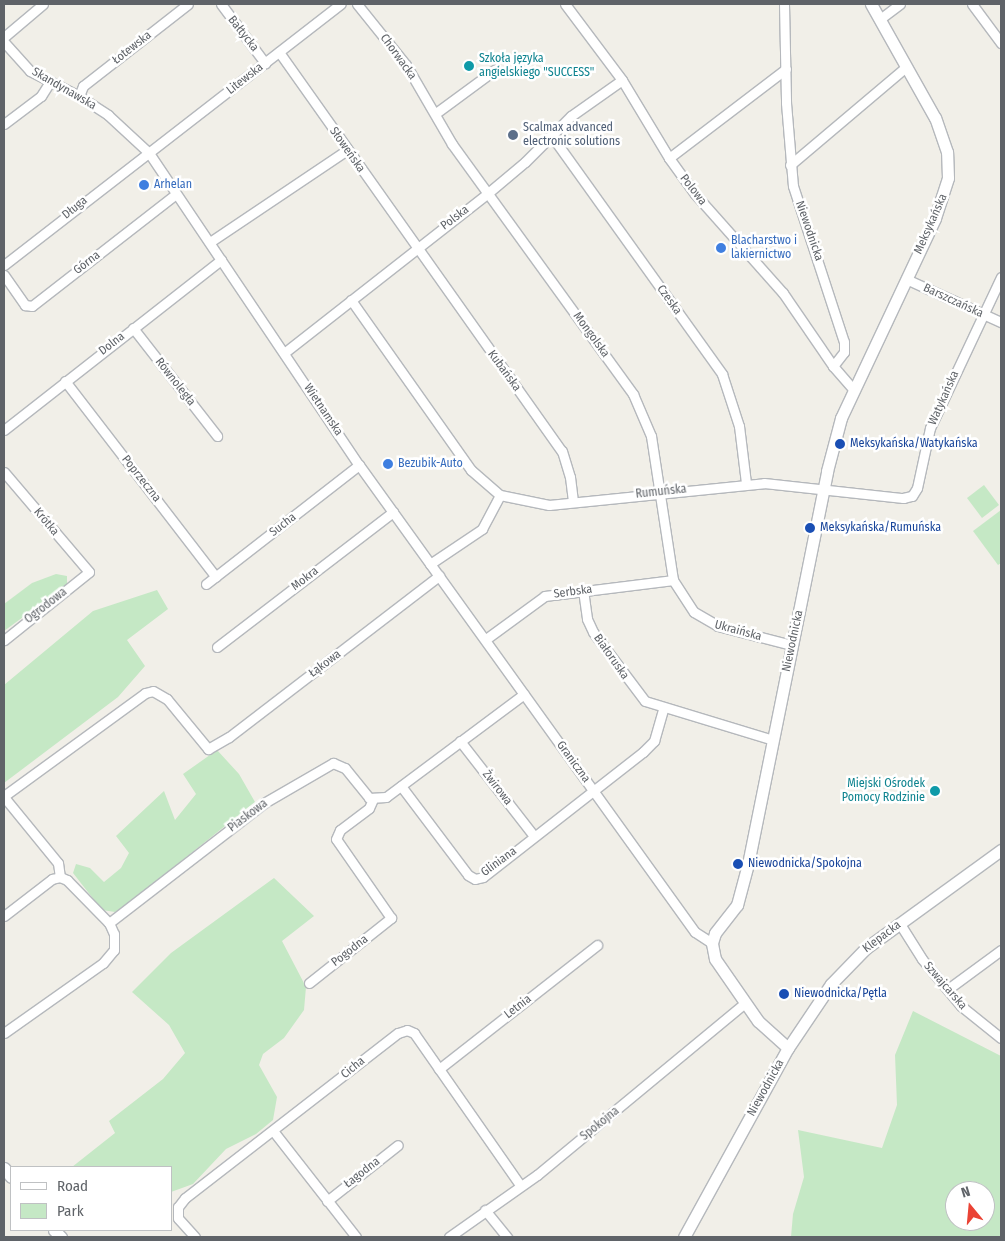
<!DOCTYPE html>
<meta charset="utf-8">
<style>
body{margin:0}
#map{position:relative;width:1005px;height:1241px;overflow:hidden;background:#f1efe8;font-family:"Fira Sans Condensed",sans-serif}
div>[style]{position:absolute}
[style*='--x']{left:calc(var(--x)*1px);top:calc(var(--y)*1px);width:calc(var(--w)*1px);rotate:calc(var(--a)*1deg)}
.green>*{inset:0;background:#c5e8c5}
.roads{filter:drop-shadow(1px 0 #b5b8bc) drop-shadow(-1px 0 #b5b8bc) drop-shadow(0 1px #b5b8bc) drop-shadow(0 -1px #b5b8bc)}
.minor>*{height:9px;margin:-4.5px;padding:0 4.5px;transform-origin:4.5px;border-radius:4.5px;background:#fff}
.tertiary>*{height:11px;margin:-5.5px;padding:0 5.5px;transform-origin:5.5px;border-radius:5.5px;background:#fff}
.dots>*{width:14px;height:14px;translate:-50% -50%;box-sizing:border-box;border:2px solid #fff;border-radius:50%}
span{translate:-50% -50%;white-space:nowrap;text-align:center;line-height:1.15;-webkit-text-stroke:5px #fff;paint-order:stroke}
.street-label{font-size:12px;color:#5f6368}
.culture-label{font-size:12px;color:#0d838f}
.left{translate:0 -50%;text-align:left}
.right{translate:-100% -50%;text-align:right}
.service-label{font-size:12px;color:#4e5e75}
.shop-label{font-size:12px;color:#366cbe}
.transit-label{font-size:12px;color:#164399}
.frame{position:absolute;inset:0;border:5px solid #5f6368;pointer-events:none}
.legend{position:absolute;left:10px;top:1166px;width:162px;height:65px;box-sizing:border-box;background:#fff;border:1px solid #bfc1c3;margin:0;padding:6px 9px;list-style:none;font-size:15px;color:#5f6368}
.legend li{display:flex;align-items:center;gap:10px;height:25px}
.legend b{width:25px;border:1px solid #bfc1c3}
.north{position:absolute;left:945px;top:1181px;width:50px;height:50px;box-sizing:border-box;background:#fff;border:1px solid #bfc1c3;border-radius:50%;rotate:343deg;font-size:14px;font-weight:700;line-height:20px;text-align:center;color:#5f6368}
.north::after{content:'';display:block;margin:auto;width:18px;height:22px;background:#ea4335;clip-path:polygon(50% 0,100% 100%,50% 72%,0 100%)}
</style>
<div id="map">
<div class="green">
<i style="clip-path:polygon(984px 485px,999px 505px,982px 518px,967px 498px)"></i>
<i style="clip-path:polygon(1001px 510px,1001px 563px,998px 565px,973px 531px)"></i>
<i style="clip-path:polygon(56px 574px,67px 576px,67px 585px,4px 631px,4px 604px,32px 583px)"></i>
<i style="clip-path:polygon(157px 590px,168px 609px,127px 640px,145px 666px,118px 697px,4px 783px,4px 685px,93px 611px)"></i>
<i style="clip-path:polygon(217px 750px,239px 774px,255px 802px,130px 902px,115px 912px,102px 910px,73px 873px,76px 864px,90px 868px,104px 882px,121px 868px,129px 853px,116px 836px,164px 791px,175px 820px,196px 794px,183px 774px)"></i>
<i style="clip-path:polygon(274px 878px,314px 916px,282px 941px,306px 987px,304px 1010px,284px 1038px,263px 1054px,259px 1065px,277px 1097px,273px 1120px,256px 1134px,226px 1149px,193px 1184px,171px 1192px,171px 1167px,72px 1167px,115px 1133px,109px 1121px,163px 1079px,185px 1053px,169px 1025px,132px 992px,171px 953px)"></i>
<i style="clip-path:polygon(evenodd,913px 1011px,1001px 1056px,1001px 1237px,791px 1237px,793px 1214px,804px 1177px,798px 1130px,882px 1148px,897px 1105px,895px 1055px,913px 1011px,955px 1191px,985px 1191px,985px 1221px,955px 1221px,955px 1191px)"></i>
</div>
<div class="roads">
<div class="minor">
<i style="--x:221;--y:4;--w:74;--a:53.3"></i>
<i style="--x:357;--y:4;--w:78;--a:51.2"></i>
<i style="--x:406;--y:65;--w:91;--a:59.8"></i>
<i style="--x:452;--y:144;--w:309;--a:54.1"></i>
<i style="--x:633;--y:394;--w:46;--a:66.8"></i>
<i style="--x:651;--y:436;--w:146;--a:81.3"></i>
<i style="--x:673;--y:580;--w:38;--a:57"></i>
<i style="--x:694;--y:612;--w:28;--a:30"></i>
<i style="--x:718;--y:626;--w:76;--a:14.4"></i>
<i style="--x:565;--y:4;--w:95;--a:53.1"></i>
<i style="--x:622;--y:80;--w:91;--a:58.9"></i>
<i style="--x:669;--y:158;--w:44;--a:54.2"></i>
<i style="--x:695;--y:194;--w:132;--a:48.4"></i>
<i style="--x:783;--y:293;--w:88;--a:55.6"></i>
<i style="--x:784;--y:4;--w:99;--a:88.8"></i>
<i style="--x:786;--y:103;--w:83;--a:85.2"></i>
<i style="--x:793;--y:186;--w:164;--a:71.9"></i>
<i style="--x:844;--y:342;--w:10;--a:90"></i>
<i style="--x:844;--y:352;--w:18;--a:128"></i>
<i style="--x:833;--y:366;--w:30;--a:49"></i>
<i style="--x:972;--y:4;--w:49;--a:53.4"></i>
<i style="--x:880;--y:19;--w:25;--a:-37"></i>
<i style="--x:4;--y:37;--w:51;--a:-40.2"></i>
<i style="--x:4;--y:42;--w:39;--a:48"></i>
<i style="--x:30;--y:71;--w:55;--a:27"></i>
<i style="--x:79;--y:96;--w:35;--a:33"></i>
<i style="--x:108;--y:115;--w:56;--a:42.8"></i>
<i style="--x:149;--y:153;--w:376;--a:56.1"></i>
<i style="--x:359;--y:465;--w:575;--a:54.27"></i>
<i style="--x:695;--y:932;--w:20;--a:33"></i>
<i style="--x:279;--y:52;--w:489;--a:54.7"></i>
<i style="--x:562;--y:451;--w:27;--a:73"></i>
<i style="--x:570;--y:477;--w:25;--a:83"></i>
<i style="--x:79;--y:96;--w:11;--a:-68"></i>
<i style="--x:83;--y:86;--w:133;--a:-38"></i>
<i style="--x:436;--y:113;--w:74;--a:-36.3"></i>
<i style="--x:4;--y:124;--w:46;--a:-37.1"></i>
<i style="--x:41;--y:96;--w:15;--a:-58"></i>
<i style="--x:551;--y:135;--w:294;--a:54.4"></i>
<i style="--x:722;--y:374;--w:55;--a:71.9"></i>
<i style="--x:739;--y:426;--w:57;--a:83"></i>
<i style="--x:669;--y:158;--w:147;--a:-37.3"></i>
<i style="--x:790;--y:165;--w:152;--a:-40.2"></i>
<i style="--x:210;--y:242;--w:165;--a:-33.9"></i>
<i style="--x:4;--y:265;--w:426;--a:-37.8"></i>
<i style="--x:4;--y:275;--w:37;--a:55"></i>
<i style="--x:25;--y:305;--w:7;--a:8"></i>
<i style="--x:32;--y:306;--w:182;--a:-37.9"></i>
<i style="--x:906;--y:279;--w:104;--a:24.4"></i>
<i style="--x:351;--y:300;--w:208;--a:54.8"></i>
<i style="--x:471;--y:470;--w:38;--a:41"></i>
<i style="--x:500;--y:495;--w:50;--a:11.5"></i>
<i style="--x:549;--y:505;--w:216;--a:-5.8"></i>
<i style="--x:764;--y:483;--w:140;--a:6.2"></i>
<i style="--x:903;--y:498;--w:9;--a:-13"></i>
<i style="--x:912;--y:496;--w:9;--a:-58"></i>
<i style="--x:917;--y:488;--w:61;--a:-77.8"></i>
<i style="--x:930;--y:428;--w:167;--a:-64.8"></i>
<i style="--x:133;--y:328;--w:137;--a:52.1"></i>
<i style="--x:284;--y:353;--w:259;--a:-38.1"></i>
<i style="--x:488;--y:193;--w:48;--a:-40"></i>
<i style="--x:525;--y:162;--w:65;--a:-45"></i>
<i style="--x:571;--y:116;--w:62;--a:-35.2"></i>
<i style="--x:65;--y:381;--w:247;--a:52.4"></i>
<i style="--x:4;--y:430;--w:276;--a:-38.1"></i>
<i style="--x:4;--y:472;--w:131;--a:49.6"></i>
<i style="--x:89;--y:572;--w:109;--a:141.3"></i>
<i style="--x:430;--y:564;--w:63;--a:-33.9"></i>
<i style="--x:482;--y:529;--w:38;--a:-62"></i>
<i style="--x:206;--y:584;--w:194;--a:-37.9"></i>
<i style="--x:583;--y:590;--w:29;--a:82"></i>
<i style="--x:587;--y:619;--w:14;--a:65"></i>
<i style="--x:593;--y:632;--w:86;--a:53"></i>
<i style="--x:645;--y:701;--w:134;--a:16.9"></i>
<i style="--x:486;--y:639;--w:73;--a:-36.1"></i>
<i style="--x:545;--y:596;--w:129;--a:-7.1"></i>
<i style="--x:217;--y:647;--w:222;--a:-37.5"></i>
<i style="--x:460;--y:741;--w:120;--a:52.1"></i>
<i style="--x:401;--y:786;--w:111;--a:53"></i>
<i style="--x:468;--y:875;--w:8;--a:30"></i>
<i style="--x:475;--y:879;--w:8;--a:-14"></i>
<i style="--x:483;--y:877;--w:203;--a:-38"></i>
<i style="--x:643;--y:752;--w:16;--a:-45"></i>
<i style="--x:654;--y:741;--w:33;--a:-74"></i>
<i style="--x:4;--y:796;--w:175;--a:-36.1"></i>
<i style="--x:145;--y:693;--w:8;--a:-14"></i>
<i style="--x:153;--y:691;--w:16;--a:30"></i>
<i style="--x:167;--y:699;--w:65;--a:50.6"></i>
<i style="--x:208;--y:749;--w:24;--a:-30"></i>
<i style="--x:229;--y:737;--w:265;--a:-37.5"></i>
<i style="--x:4;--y:797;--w:85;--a:50.7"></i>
<i style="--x:58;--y:863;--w:14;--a:82"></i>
<i style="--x:4;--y:916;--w:61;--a:-37.6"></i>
<i style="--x:52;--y:879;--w:8;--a:-14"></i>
<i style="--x:60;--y:877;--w:8;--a:23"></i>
<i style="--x:67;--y:880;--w:60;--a:45.7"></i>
<i style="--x:900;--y:924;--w:41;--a:57.8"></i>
<i style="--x:922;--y:959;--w:61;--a:50.3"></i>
<i style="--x:961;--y:1006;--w:51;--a:38.7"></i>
<i style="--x:309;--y:983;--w:105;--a:-38.4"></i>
<i style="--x:391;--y:918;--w:96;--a:-124.8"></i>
<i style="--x:336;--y:839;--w:10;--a:-66"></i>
<i style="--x:340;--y:830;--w:36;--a:-37"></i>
<i style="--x:369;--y:808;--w:10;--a:-66"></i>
<i style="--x:948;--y:989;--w:66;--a:-36.3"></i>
<i style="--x:4;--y:1033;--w:121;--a:-35.3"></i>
<i style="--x:103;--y:963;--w:17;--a:-50"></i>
<i style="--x:114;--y:950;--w:16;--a:-90"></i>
<i style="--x:114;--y:934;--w:12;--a:-114"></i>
<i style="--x:109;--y:923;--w:196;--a:-37.7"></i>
<i style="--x:264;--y:803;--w:80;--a:-30.1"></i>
<i style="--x:333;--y:763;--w:13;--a:23"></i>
<i style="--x:345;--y:768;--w:38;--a:51"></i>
<i style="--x:369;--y:798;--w:17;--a:-3"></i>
<i style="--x:386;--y:797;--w:172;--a:-36.7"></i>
<i style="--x:439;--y:1069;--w:201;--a:-38.1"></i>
<i style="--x:274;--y:1132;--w:133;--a:52"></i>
<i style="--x:327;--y:1201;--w:90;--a:-38.3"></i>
<i style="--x:485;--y:1210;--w:35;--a:51"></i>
<i style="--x:195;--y:1237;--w:25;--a:-132"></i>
<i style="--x:178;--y:1218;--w:11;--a:-90"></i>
<i style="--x:178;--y:1207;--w:11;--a:-52"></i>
<i style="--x:185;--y:1198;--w:269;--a:-37.8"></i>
<i style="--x:398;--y:1033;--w:9;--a:-18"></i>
<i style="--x:407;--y:1030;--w:8;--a:23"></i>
<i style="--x:414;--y:1033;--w:185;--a:55.1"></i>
<i style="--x:449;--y:1237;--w:108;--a:-35.2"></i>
<i style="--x:537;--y:1175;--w:270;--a:-39.6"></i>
</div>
<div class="tertiary">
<i style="--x:788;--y:1048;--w:40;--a:-138"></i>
<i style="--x:758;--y:1021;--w:75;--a:-124.7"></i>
<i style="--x:715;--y:959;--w:16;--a:-101"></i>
<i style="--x:712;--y:943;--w:10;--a:-73"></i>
<i style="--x:715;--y:933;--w:36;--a:-52"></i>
<i style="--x:737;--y:905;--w:42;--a:-75"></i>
<i style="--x:748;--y:864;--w:401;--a:-78.6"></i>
<i style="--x:827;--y:471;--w:55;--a:-75.2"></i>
<i style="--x:841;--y:418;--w:221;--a:-64.8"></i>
<i style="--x:935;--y:218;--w:42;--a:-72"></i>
<i style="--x:948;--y:178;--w:26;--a:-92"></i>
<i style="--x:947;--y:152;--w:36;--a:-109"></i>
<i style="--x:935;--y:118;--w:131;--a:-119.3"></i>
<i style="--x:4;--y:1168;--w:11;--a:52"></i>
<i style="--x:54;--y:1230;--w:10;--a:45"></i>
<i style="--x:684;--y:1237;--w:216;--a:-61.2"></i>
<i style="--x:788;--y:1048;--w:77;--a:-56.1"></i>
<i style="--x:831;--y:984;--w:50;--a:-45.8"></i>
<i style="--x:866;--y:948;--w:167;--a:-36"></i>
</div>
</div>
<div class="dots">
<i style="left:469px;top:66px;background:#0f9aa8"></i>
<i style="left:513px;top:135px;background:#5c6f8a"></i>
<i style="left:144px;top:185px;background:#3f7fe0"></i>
<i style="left:721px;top:248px;background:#3f7fe0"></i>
<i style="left:840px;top:444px;background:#1a4fb4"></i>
<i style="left:388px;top:464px;background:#3f7fe0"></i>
<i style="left:810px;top:528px;background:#1a4fb4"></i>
<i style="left:935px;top:791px;background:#0f9aa8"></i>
<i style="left:738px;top:864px;background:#1a4fb4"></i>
<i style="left:784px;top:994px;background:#1a4fb4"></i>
</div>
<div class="street-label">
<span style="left:243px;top:34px;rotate:52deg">Bałtycka</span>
<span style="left:132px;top:48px;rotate:-38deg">Łotewska</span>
<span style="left:398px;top:57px;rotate:54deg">Chorwacka</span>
<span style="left:245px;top:79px;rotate:-38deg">Litewska</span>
<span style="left:64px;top:89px;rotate:30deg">Skandynawska</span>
<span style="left:347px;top:150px;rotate:55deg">Słoweńska</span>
<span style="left:693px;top:190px;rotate:52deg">Polowa</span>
<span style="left:75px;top:208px;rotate:-39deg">Długa</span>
<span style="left:455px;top:218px;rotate:-37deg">Polska</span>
<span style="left:931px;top:224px;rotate:-66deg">Meksykańska</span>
<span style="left:809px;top:231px;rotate:71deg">Niewodnicka</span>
<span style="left:87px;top:263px;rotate:-38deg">Górna</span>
<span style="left:669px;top:300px;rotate:54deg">Czeska</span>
<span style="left:953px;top:301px;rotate:25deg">Barszczańska</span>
<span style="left:591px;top:335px;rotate:54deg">Mongolska</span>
<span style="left:112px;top:344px;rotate:-38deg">Dolna</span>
<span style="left:504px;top:371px;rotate:54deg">Kubańska</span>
<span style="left:175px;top:382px;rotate:52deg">Równoległa</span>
<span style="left:944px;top:398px;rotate:-66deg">Watykańska</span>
<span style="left:323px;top:410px;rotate:56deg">Wietnamska</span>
<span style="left:141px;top:479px;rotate:52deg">Poprzeczna</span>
<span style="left:661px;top:492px;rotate:-6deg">Rumuńska</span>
<span style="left:46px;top:522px;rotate:50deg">Krótka</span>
<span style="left:283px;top:525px;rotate:-38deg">Sucha</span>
<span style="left:305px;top:579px;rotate:-38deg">Mokra</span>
<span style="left:573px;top:592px;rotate:-8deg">Serbska</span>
<span style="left:46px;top:606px;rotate:-38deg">Ogrodowa</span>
<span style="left:738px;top:631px;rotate:15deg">Ukraińska</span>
<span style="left:793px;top:641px;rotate:-78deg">Niewodnicka</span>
<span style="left:611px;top:657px;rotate:55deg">Białoruska</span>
<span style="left:325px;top:664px;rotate:-37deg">Łąkowa</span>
<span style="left:573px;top:762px;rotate:54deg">Graniczna</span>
<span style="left:497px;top:788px;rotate:52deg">Żwirowa</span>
<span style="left:248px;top:816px;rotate:-37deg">Piaskowa</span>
<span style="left:499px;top:862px;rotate:-36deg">Gliniana</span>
<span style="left:882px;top:937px;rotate:-37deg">Klepacka</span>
<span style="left:350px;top:951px;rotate:-38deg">Pogodna</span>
<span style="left:945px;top:986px;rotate:49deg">Szwajcarska</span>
<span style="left:518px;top:1007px;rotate:-38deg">Letnia</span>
<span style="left:353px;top:1068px;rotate:-39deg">Cicha</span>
<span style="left:766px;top:1088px;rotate:-61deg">Niewodnicka</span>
<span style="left:600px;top:1124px;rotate:-39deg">Spokojna</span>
<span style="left:362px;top:1173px;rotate:-38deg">Łagodna</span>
</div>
<div class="culture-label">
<span class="left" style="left:479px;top:66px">Szkoła języka<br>angielskiego "SUCCESS"</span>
<span class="right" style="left:925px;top:791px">Miejski Ośrodek<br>Pomocy Rodzinie</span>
</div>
<div class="service-label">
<span class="left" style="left:523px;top:135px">Scalmax advanced<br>electronic solutions</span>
</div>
<div class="shop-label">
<span class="left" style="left:154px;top:185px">Arhelan</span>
<span class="left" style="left:731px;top:248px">Blacharstwo i<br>lakiernictwo</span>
<span class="left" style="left:398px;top:464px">Bezubik-Auto</span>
</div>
<div class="transit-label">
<span class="left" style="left:850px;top:444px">Meksykańska/Watykańska</span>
<span class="left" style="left:820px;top:528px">Meksykańska/Rumuńska</span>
<span class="left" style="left:748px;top:864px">Niewodnicka/Spokojna</span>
<span class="left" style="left:794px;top:994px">Niewodnicka/Pętla</span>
</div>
<div class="frame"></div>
<ul class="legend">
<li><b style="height:6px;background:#fff"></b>Road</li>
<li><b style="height:14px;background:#c5e8c5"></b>Park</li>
</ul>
<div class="north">N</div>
</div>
